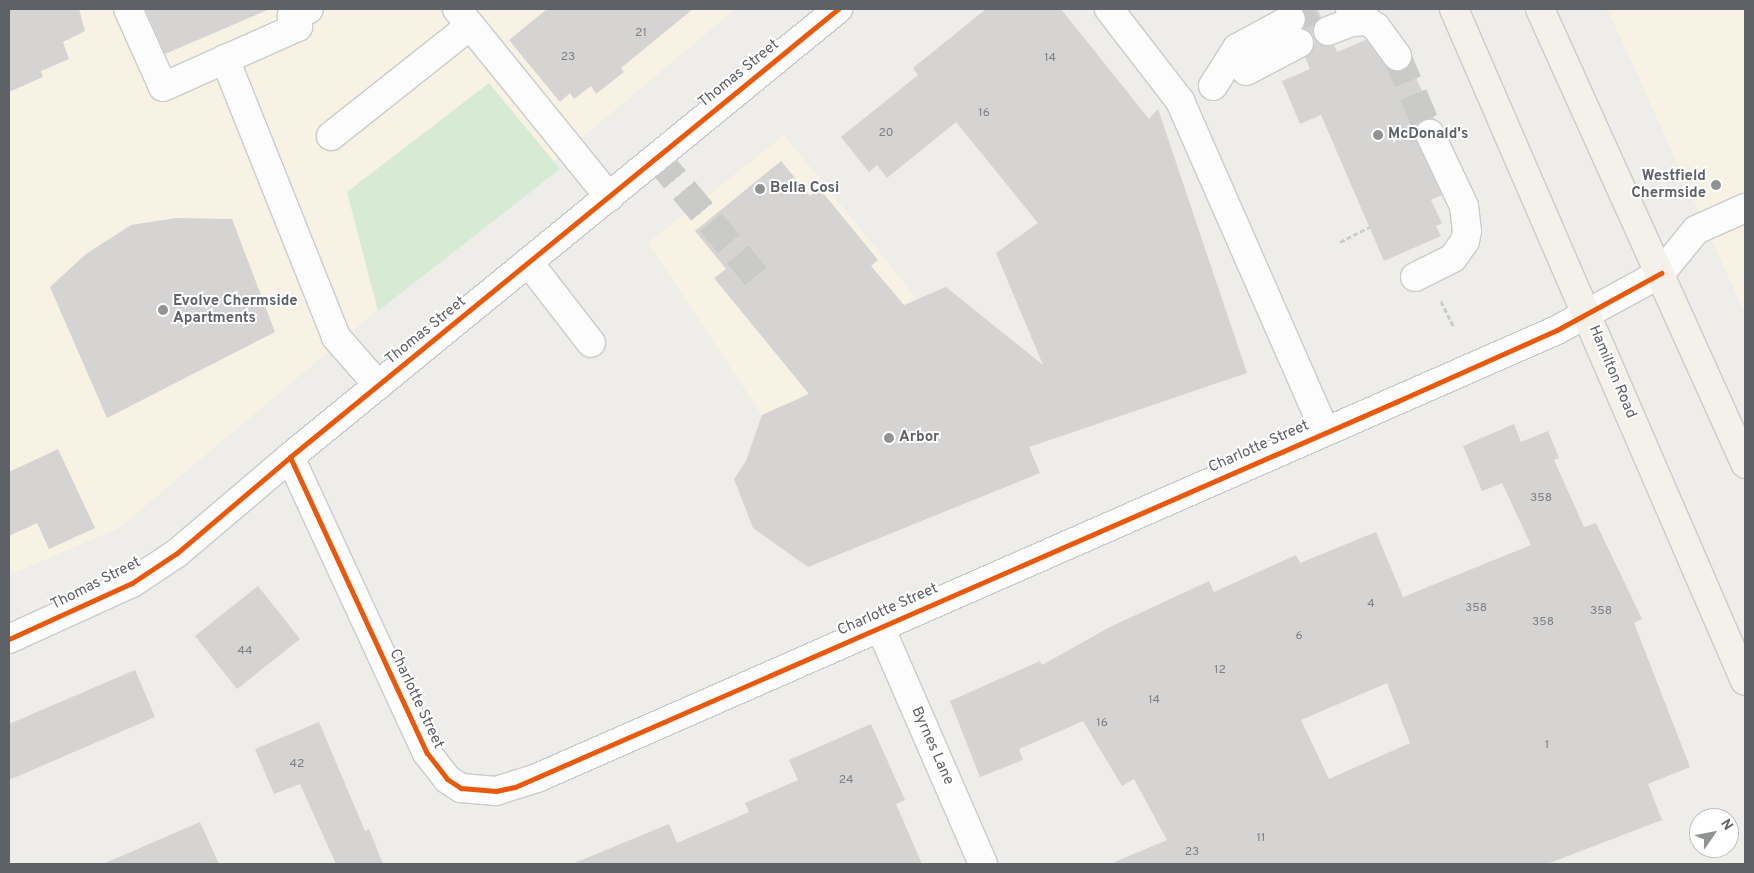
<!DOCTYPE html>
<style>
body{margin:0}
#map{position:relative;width:1754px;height:873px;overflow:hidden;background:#eeede9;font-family:Overpass,sans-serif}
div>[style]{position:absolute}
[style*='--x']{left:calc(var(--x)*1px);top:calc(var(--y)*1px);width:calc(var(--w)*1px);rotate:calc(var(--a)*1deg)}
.commercial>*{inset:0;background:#f7f2e3}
.green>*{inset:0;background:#d7ead4}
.building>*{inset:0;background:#d5d4d2}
.minor-tunnel>*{height:28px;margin-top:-14px;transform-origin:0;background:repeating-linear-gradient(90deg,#cacac8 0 28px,transparent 0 42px)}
.path>*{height:3px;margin-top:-1.5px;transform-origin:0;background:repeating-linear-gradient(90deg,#cacecb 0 5px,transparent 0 7.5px)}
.roads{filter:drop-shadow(1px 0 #cacbcb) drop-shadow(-1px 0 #cacbcb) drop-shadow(0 1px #cacbcb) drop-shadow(0 -1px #cacbcb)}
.minor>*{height:28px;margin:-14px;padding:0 14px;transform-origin:14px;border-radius:14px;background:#fcfcfc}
.major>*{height:28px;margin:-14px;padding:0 14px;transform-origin:14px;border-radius:14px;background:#f3f1e9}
.cycleway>*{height:5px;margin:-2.5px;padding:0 2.5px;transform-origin:2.5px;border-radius:2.5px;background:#e8590c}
.dots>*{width:14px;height:14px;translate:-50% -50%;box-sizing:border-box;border:2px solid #fff;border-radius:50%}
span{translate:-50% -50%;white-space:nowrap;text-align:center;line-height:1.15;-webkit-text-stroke:4px #fff;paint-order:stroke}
.number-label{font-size:12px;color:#7d8083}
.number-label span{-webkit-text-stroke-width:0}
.street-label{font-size:15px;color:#5e6267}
.poi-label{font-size:15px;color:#5e6267;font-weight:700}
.left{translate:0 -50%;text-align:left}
.right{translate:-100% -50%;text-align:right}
.frame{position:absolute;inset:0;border:10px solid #5e6267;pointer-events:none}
.north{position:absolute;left:1689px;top:808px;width:50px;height:50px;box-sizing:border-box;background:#fff;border:1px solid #bfc0c2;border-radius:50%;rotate:57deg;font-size:14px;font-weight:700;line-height:20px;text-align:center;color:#5e6267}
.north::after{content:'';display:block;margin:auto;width:18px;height:22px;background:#909394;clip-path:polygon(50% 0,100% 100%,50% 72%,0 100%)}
</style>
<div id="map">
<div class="commercial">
<i style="clip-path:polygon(9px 9px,735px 9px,119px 528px,9px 575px)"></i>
<i style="clip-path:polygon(1607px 9px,1745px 9px,1745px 314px,1629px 56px)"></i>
<i style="clip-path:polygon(784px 135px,917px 299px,800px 398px,762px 415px,648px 243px)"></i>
</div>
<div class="green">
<i style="clip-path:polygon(489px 83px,560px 169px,378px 311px,347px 192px)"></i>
</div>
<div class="building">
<i style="clip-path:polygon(9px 9px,79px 9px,85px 31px,63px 42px,69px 59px,41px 71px,43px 77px,9px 92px)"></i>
<i style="clip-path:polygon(145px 9px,270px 9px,165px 54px)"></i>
<i style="clip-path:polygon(547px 9px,693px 9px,621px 68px,624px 72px,596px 94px,591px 86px,574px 99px,570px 93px,560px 102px,509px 40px)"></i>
<i style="clip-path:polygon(986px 9px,1061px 9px,1149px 119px,1158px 109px,1247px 373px,1029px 447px,1040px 473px,808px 567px,753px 528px,734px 479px,746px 461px,762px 415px,809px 394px,714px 278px,726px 269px,695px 231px,781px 161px,810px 196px,819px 188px,878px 260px,871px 266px,904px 305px,946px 287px,1043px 365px,996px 253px,1038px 223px,956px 122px,887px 178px,877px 165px,869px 172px,841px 137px,918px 75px,913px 68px)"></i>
<i style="clip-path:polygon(1318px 9px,1321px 17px,1313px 29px,1318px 43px,1334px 45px,1337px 52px,1366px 40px,1390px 70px,1399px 71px,1410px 64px,1435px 120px,1423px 120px,1414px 133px,1442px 195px,1431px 200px,1442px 223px,1436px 226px,1441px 236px,1384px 261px,1321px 115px,1300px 124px,1282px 81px,1310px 69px,1305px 57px,1315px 43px,1313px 35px,1303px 28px,1305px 13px)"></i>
<i style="clip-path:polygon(176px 218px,232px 219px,275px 332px,107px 418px,50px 287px,86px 254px,131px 225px)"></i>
<i style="clip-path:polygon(evenodd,1514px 424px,1521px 442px,1548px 431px,1559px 458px,1554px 460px,1584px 527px,1596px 523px,1642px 619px,1634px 623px,1690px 767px,1648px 784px,1662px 820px,1547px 864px,1110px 864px,1167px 840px,1134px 779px,1122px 786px,1083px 721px,1019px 749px,1023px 760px,980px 777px,950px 701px,1040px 661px,1042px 665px,1110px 627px,1209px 581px,1214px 592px,1296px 555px,1300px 563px,1376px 532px,1403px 597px,1531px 545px,1502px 483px,1482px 491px,1463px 446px,1514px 424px,1387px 683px,1410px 743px,1329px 779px,1301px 720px,1387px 683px)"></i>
<i style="clip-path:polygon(58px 449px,95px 528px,49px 549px,37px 523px,9px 536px,9px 472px)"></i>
<i style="clip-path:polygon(258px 586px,300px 639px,237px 689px,195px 636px)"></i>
<i style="clip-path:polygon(135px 670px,155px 717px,9px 780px,9px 724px)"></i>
<i style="clip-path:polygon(319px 722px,365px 831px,369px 829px,383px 864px,336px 864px,300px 784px,274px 794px,255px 749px)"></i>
<i style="clip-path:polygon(871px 724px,905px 800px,896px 804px,922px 864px,572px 864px,669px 824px,677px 843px,749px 812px,745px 803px,798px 780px,789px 760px)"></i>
<i style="clip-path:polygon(200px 822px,219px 864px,103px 864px)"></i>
</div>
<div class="minor-tunnel">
<i style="--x:1291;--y:19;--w:26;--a:-23"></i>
<i style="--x:1397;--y:56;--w:85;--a:67.1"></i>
<i style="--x:657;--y:158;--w:159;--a:50.1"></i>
</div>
<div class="path">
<i style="--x:1340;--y:242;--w:33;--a:-27"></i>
<i style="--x:1441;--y:301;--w:28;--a:64"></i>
</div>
<div class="roads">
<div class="minor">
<i style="--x:128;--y:9;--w:85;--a:65.8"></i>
<i style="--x:163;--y:87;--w:148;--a:-24"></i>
<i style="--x:298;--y:27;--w:13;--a:-119"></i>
<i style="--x:292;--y:16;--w:18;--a:-22"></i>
<i style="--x:457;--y:9;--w:242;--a:51"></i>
<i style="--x:1109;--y:9;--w:116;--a:52.3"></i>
<i style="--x:1180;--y:101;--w:361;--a:66.3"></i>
<i style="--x:1350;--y:9;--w:32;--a:35"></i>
<i style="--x:1376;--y:27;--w:36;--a:54"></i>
<i style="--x:1328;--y:31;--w:26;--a:-21"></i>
<i style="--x:1352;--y:22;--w:16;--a:-4"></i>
<i style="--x:225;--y:59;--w:299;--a:68.2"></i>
<i style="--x:336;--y:337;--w:64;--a:48.8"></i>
<i style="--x:1246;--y:71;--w:60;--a:-27.8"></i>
<i style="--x:1213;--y:86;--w:45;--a:-57.7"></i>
<i style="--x:1237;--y:48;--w:61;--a:-28.2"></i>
<i style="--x:331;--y:136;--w:177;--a:-38.4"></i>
<i style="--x:529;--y:263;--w:101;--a:52.2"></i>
<i style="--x:1415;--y:277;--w:42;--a:-26.6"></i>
<i style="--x:1453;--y:258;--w:21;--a:-55"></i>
<i style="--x:1465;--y:241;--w:10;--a:-79"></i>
<i style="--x:1467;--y:231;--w:25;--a:-97"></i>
<i style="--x:1464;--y:206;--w:80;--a:-115.3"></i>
<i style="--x:290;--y:457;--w:326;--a:65.2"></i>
<i style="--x:427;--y:753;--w:33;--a:52"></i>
<i style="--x:447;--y:779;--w:17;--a:33"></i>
<i style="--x:461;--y:788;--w:35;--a:5"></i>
<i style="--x:496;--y:791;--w:43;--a:-17.6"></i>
<i style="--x:537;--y:778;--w:1114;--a:-23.71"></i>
<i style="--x:1557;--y:330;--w:119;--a:-28.7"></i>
<i style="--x:1661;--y:273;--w:55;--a:-50.9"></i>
<i style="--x:1696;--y:230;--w:54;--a:-24.2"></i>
<i style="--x:880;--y:627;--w:258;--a:66.5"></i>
<i style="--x:9;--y:639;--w:135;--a:-24.5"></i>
<i style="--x:132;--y:583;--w:54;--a:-33.7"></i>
<i style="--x:177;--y:553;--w:148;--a:-40.3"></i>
<i style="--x:290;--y:457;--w:708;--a:-39.27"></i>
</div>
<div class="major">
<i style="--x:1454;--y:9;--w:732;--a:66.59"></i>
<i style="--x:1540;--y:9;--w:499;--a:65.7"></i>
</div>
</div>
<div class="cycleway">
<i style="--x:290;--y:457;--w:326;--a:65.2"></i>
<i style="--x:427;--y:753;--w:33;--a:52"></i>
<i style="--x:447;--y:779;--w:17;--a:33"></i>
<i style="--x:461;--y:788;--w:35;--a:5"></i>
<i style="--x:496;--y:791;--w:19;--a:-12"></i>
<i style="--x:515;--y:787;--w:964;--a:-23.61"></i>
<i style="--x:1398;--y:401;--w:174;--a:-24.1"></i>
<i style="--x:1557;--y:330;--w:119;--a:-28.7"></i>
<i style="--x:9;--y:639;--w:135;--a:-24.5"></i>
<i style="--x:132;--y:583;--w:54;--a:-33.7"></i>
<i style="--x:177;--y:553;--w:148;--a:-40.3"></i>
<i style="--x:290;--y:457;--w:708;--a:-39.27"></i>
</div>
<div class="dots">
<i style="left:1378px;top:135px;background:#909394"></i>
<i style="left:1716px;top:185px;background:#909394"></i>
<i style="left:760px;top:189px;background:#909394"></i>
<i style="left:163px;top:310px;background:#909394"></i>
<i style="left:889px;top:438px;background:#909394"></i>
</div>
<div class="number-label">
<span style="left:641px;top:34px">21</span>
<span style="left:568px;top:58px">23</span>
<span style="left:1050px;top:59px">14</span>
<span style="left:984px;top:114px">16</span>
<span style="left:886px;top:134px">20</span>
<span style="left:1541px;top:499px">358</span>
<span style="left:1371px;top:605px">4</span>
<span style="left:1476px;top:609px">358</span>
<span style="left:1601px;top:612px">358</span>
<span style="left:1543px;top:623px">358</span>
<span style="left:1299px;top:637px">6</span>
<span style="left:245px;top:652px">44</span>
<span style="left:1220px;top:671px">12</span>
<span style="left:1154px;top:701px">14</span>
<span style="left:1102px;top:724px">16</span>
<span style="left:1547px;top:746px">1</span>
<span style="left:297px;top:765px">42</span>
<span style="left:846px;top:781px">24</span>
<span style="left:1261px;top:839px">11</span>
<span style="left:1192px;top:853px">23</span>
</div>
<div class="street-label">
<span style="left:739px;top:74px;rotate:-39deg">Thomas Street</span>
<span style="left:426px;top:331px;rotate:-39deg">Thomas Street</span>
<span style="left:1612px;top:372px;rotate:67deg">Hamilton Road</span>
<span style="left:1259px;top:447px;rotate:-24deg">Charlotte Street</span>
<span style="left:96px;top:584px;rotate:-27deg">Thomas Street</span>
<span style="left:888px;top:610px;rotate:-24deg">Charlotte Street</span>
<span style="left:416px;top:699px;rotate:65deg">Charlotte Street</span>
<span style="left:932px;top:746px;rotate:66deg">Byrnes Lane</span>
</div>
<div class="poi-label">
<span class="left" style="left:1388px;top:135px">McDonald's</span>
<span class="right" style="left:1706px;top:185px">Westfield<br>Chermside</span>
<span class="left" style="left:770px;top:189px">Bella Cosi</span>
<span class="left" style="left:173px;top:310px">Evolve Chermside<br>Apartments</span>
<span class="left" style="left:899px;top:438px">Arbor</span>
</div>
<div class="frame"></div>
<div class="north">N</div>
</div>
